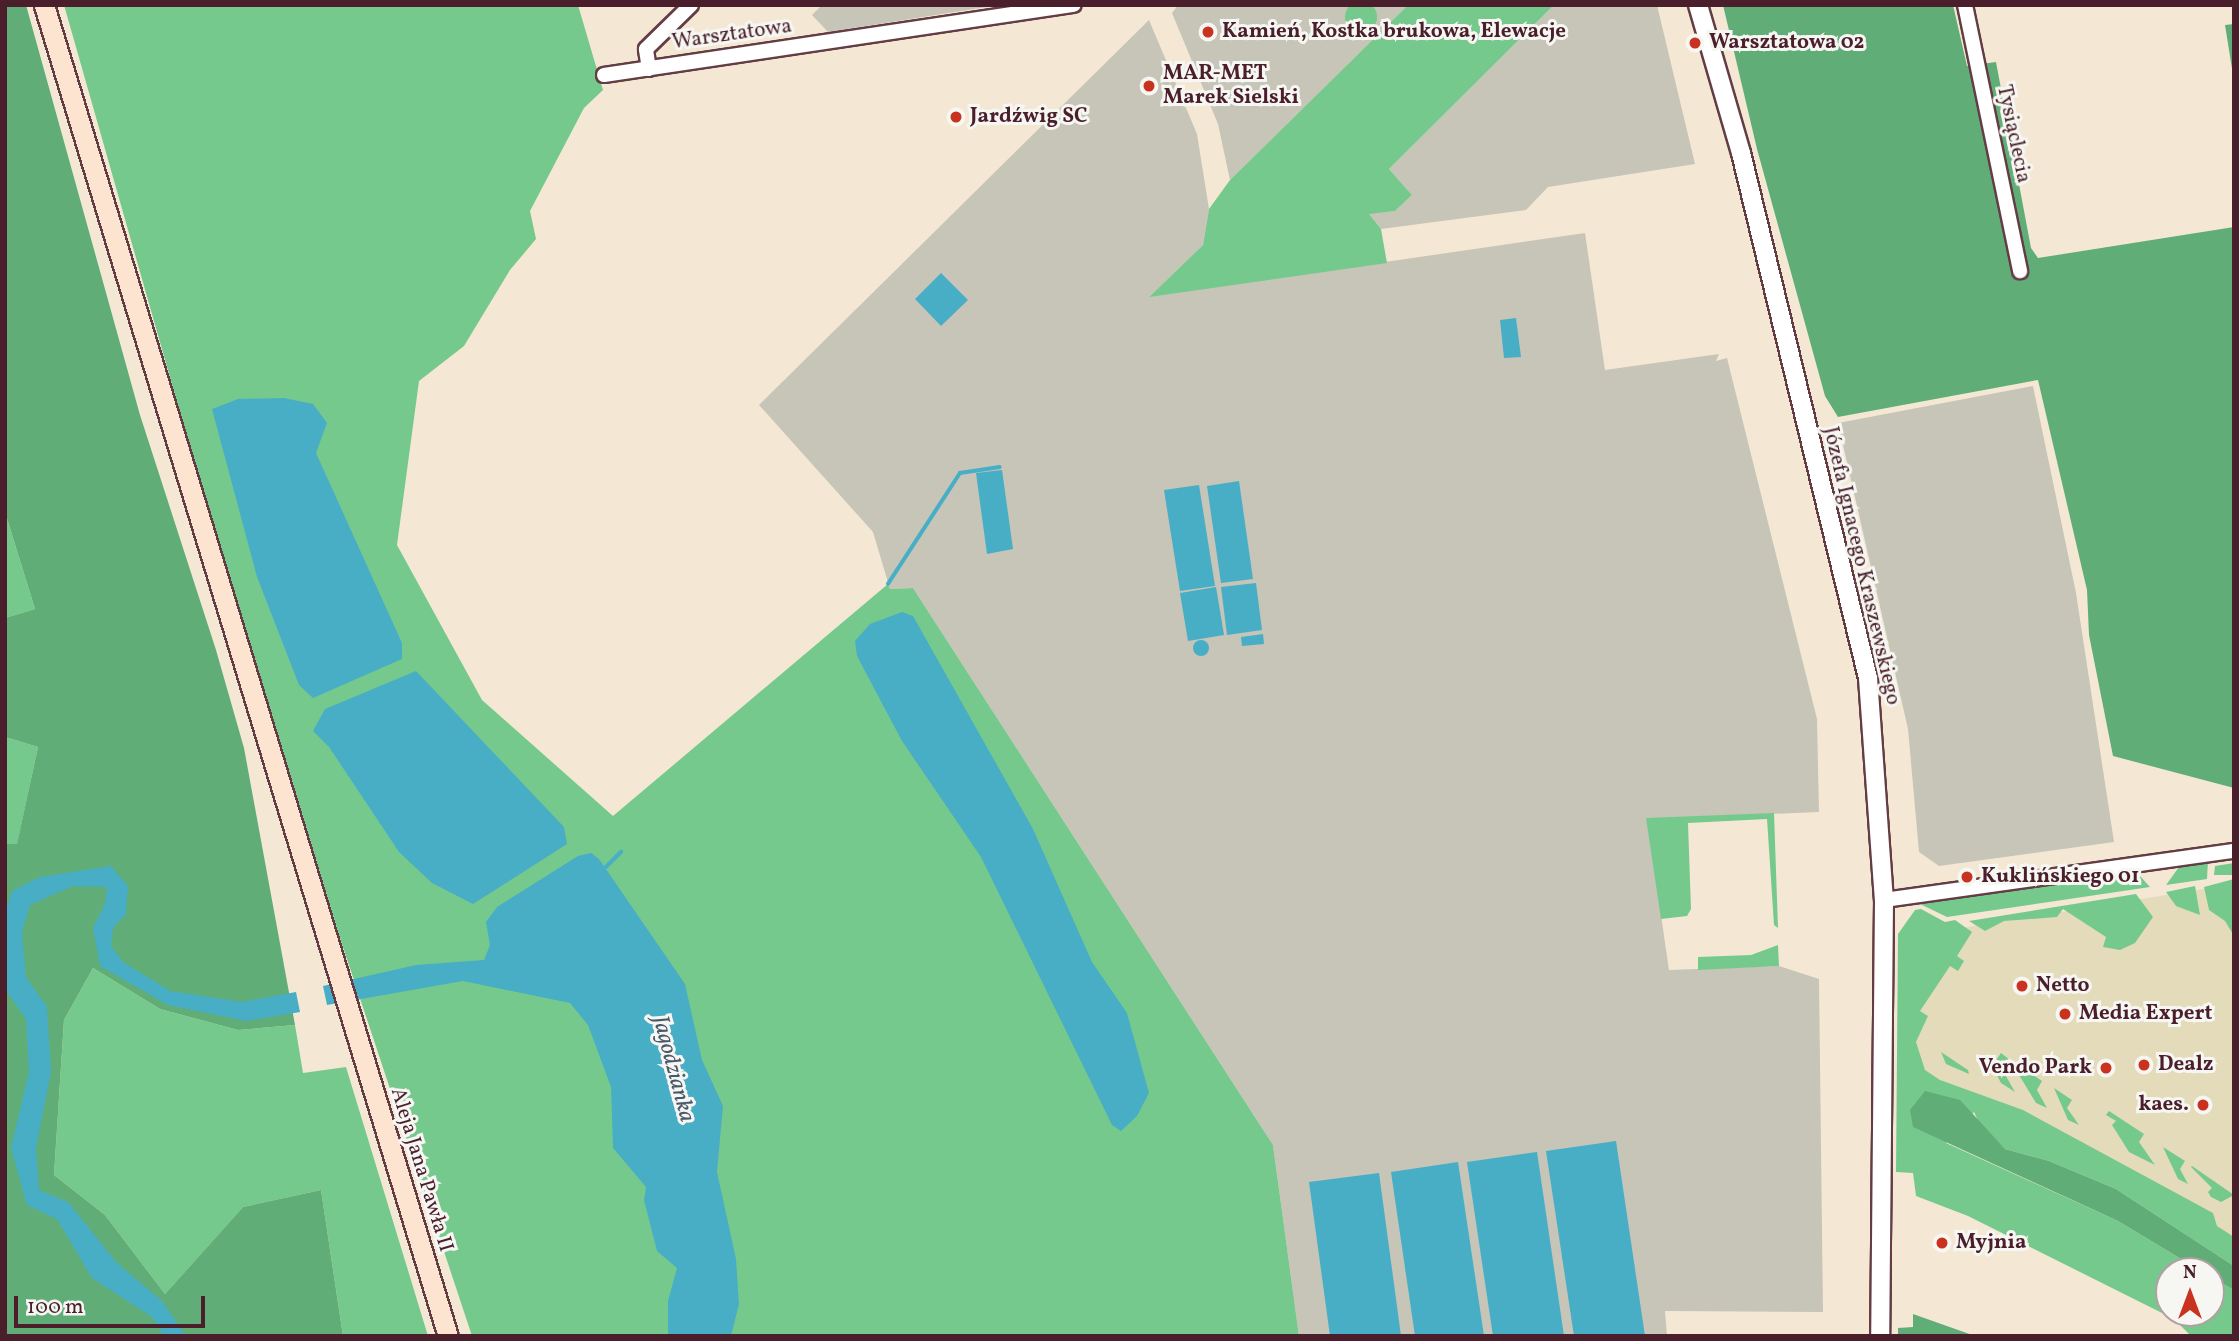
<!DOCTYPE html>
<meta charset="utf-8">
<style>
body{margin:0}
#map{position:relative;width:2239px;height:1341px;overflow:hidden;background:#f4e8d5;font-family:Vollkorn,serif}
div>[style]{position:absolute}
[style*='--x']{left:calc(var(--x)*1px);top:calc(var(--y)*1px);width:calc(var(--w)*1px);rotate:calc(var(--a)*1deg)}
.built>*{inset:0;background:#e4dbba}
.industrial>*{inset:0;background:#c6c5b8}
.green>*{inset:0;background:#76c98c}
.round{border-radius:50%}
.forest>*{inset:0;background:#60ad78}
.water>*{inset:0;background:#47aec6}
.stream>*{height:3.5px;margin:-1.75px;padding:0 1.75px;transform-origin:1.75px;border-radius:1.75px;background:#47aec6}
.roads{filter:drop-shadow(2px 0 #643d44) drop-shadow(-2px 0 #643d44) drop-shadow(0 2px #643d44) drop-shadow(0 -2px #643d44)}
.minor>*{height:14px;margin:-7px;padding:0 7px;transform-origin:7px;border-radius:7px;background:#fff}
.tertiary>*{height:18px;margin:-9px;padding:0 9px;transform-origin:9px;border-radius:9px;background:#fff}
.secondary>*{height:19px;margin:-9.5px;padding:0 9.5px;transform-origin:9.5px;border-radius:9.5px;background:#fde4d1}
.dots>*{width:19px;height:19px;translate:-50% -50%;box-sizing:border-box;border:4px solid #f6f6f2;border-radius:50%}
span{translate:-50% -50%;white-space:nowrap;text-align:center;line-height:1.15;-webkit-text-stroke:6px #f6f6f2;paint-order:stroke}
.poi-label{font-size:21px;color:#4a1f2b;font-weight:700}
.left{translate:0 -50%;text-align:left}
.right{translate:-100% -50%;text-align:right}
.street-label{font-size:21px;color:#4a1f2b}
.water-label{font-size:23px;color:#495869;font-style:italic}
.frame{position:absolute;inset:0;border:7px solid #4a1f2b;pointer-events:none}
.north{position:absolute;left:2155px;top:1257px;width:70px;height:70px;box-sizing:border-box;background:#f6f6f2;border:2px solid #b1a0a2;border-radius:50%;rotate:0deg;font-size:19px;font-weight:700;line-height:28px;text-align:center;color:#4a1f2b}
.north::after{content:'';display:block;margin:auto;width:24px;height:32px;background:#c8321e;clip-path:polygon(50% 0,100% 100%,50% 72%,0 100%)}
.scale{position:absolute;left:14px;top:1296px;width:191px;height:32px;box-sizing:border-box;border:4px solid #4a1f2b;border-top:0;padding-left:9px;font-size:21px;line-height:24px;white-space:nowrap;color:#4a1f2b;-webkit-text-stroke:5px #f6f6f2;paint-order:stroke}
</style>
<div id="map">
<div class="built">
<i style="clip-path:polygon(2234px 884px,2234px 1237px,1914px 1076px,1914px 942px,1943px 931px)"></i>
</div>
<div class="industrial">
<i style="clip-path:polygon(822px 5px,999px 5px,828px 32px,812px 15px)"></i>
<i style="clip-path:polygon(1178px 5px,1408px 5px,1230px 180px,1218px 124px,1172px 13px)"></i>
<i style="clip-path:polygon(1554px 5px,1657px 5px,1695px 164px,1548px 187px,1526px 210px,1381px 229px,1368px 213px,1395px 211px,1412px 195px,1389px 169px)"></i>
<i style="clip-path:polygon(1149px 20px,1197px 134px,1209px 209px,1203px 245px,1150px 296px,1585px 233px,1605px 370px,1719px 354px,1716px 361px,1727px 358px,1817px 719px,1819px 812px,1647px 819px,1669px 970px,1779px 966px,1819px 979px,1823px 1312px,1665px 1311px,1667px 1336px,1299px 1336px,1273px 1145px,913px 588px,890px 589px,873px 532px,759px 405px)"></i>
<i style="clip-path:polygon(2033px 386px,2076px 593px,2114px 842px,1939px 866px,1919px 852px,1908px 729px,1838px 423px)"></i>
</div>
<div class="green">
<i class="round" style="left:1345px;top:1px;width:32px;height:32px"></i>
<i style="clip-path:polygon(64px 5px,578px 5px,603px 90px,584px 108px,530px 211px,536px 239px,510px 270px,464px 346px,419px 381px,397px 545px,482px 700px,613px 816px,888px 584px,890px 589px,913px 588px,1273px 1145px,1299px 1336px,472px 1336px,339px 935px,181px 416px)"></i>
<i style="clip-path:polygon(1408px 5px,1554px 5px,1389px 169px,1412px 195px,1395px 211px,1369px 214px,1381px 229px,1387px 263px,1149px 297px,1203px 245px,1209px 209px,1230px 180px)"></i>
<i style="clip-path:polygon(5px 512px,35px 609px,5px 618px)"></i>
<i style="clip-path:polygon(5px 737px,38px 747px,17px 845px,5px 844px)"></i>
<i style="clip-path:polygon(1774px 813px,1778px 928px,1774px 925px,1767px 819px,1688px 823px,1691px 909px,1687px 916px,1661px 919px,1646px 818px)"></i>
<i style="clip-path:polygon(2208px 861px,2207px 879px,2166px 885px,2179px 867px)"></i>
<i style="clip-path:polygon(2234px 863px,2234px 875px,2214px 875px,2215px 866px)"></i>
<i style="clip-path:polygon(2126px 873px,2141px 877px,2150px 887px,1947px 917px,1920px 904px)"></i>
<i style="clip-path:polygon(2234px 879px,2234px 936px,2225px 921px,2209px 910px,2204px 887px)"></i>
<i style="clip-path:polygon(2195px 886px,2200px 915px,2176px 906px,2166px 892px)"></i>
<i style="clip-path:polygon(2136px 894px,2153px 917px,2135px 943px,2120px 950px,2103px 947px,2106px 937px,2063px 909px,2057px 917px,2004px 921px,1985px 931px,1969px 921px)"></i>
<i style="clip-path:polygon(1921px 909px,1945px 922px,1955px 920px,1972px 932px,1957px 956px,1964px 961px,1958px 971px,1950px 966px,1920px 1011px,1928px 1016px,1916px 1042px,1925px 1070px,1940px 1080px,2023px 1110px,2213px 1213px,2217px 1226px,2234px 1237px,2234px 1266px,2116px 1189px,2049px 1161px,2005px 1149px,1980px 1125px,1974px 1112px,1946px 1143px,2118px 1221px,2201px 1271px,2169px 1271px,2169px 1313px,2211px 1313px,2211px 1277px,2234px 1290px,2234px 1336px,2191px 1336px,2174px 1319px,1968px 1216px,1916px 1196px,1913px 1173px,1896px 1172px,1898px 934px,1915px 910px)"></i>
<i style="clip-path:polygon(1778px 945px,1779px 966px,1698px 970px,1698px 957px,1751px 955px)"></i>
<i style="clip-path:polygon(93px 968px,160px 1009px,238px 1030px,295px 1025px,303px 1073px,346px 1067px,428px 1336px,343px 1336px,321px 1190px,243px 1207px,165px 1294px,105px 1215px,54px 1175px,64px 1020px)"></i>
<i style="clip-path:polygon(1941px 1052px,1968px 1070px,1969px 1074px,1946px 1064px)"></i>
<i style="clip-path:polygon(2001px 1053px,2010px 1060px,2003px 1071px,2015px 1092px,2001px 1083px,1989px 1060px,1995px 1062px)"></i>
<i style="clip-path:polygon(2017px 1064px,2042px 1081px,2037px 1090px,2047px 1108px,2036px 1103px,2019px 1075px,2023px 1072px,2015px 1068px)"></i>
<i style="clip-path:polygon(2054px 1088px,2072px 1100px,2067px 1108px,2079px 1125px,2068px 1120px)"></i>
<i style="clip-path:polygon(2109px 1111px,2144px 1134px,2139px 1142px,2155px 1165px,2129px 1152px,2112px 1125px,2116px 1121px,2106px 1115px)"></i>
<i style="clip-path:polygon(2163px 1147px,2185px 1161px,2180px 1169px,2188px 1184px,2178px 1179px)"></i>
<i style="clip-path:polygon(2191px 1167px,2192px 1166px,2234px 1195px,2221px 1202px,2211px 1197px,2208px 1192px,2212px 1188px)"></i>
</div>
<div class="forest">
<i style="clip-path:polygon(5px 5px,26px 5px,140px 415px,216px 650px,244px 748px,295px 1025px,238px 1030px,160px 1009px,93px 968px,64px 1020px,54px 1175px,105px 1215px,165px 1294px,243px 1207px,321px 1190px,343px 1336px,5px 1336px,5px 844px,17px 844px,38px 747px,5px 737px,5px 618px,35px 609px,5px 512px)"></i>
<i style="clip-path:polygon(1723px 5px,1953px 5px,1967px 66px,1996px 62px,2031px 248px,2038px 258px,2234px 227px,2234px 788px,2113px 756px,2089px 635px,2087px 590px,2038px 380px,1838px 417px,1825px 396px,1757px 149px)"></i>
<i style="clip-path:polygon(2234px 24px,2234px 81px,2225px 25px)"></i>
<i style="clip-path:polygon(1925px 1091px,1960px 1100px,2005px 1149px,2049px 1161px,2116px 1189px,2234px 1266px,2234px 1290px,2211px 1277px,2211px 1271px,2201px 1271px,2118px 1221px,1913px 1127px,1910px 1110px)"></i>
<i style="clip-path:polygon(1913px 1314px,1975px 1336px,1898px 1336px,1898px 1328px,1913px 1327px)"></i>
</div>
<div class="water">
<i style="clip-path:polygon(941px 273px,968px 300px,941px 326px,915px 299px)"></i>
<i style="clip-path:polygon(1516px 318px,1521px 357px,1504px 358px,1500px 320px)"></i>
<i style="clip-path:polygon(284px 398px,313px 404px,327px 423px,316px 453px,402px 643px,402px 659px,313px 698px,299px 685px,257px 577px,212px 409px,238px 399px)"></i>
<i style="clip-path:polygon(1002px 470px,1013px 549px,987px 554px,976px 473px)"></i>
<i style="clip-path:polygon(1239px 481px,1253px 579px,1221px 583px,1207px 486px)"></i>
<i style="clip-path:polygon(1199px 485px,1215px 586px,1180px 591px,1164px 490px)"></i>
<i style="clip-path:polygon(1256px 583px,1262px 630px,1227px 635px,1221px 587px)"></i>
<i style="clip-path:polygon(1216px 587px,1224px 635px,1188px 641px,1180px 593px)"></i>
<i style="clip-path:polygon(902px 612px,913px 616px,1033px 829px,1092px 962px,1127px 1013px,1149px 1093px,1137px 1116px,1121px 1131px,1112px 1125px,981px 857px,902px 741px,857px 656px,855px 641px,870px 624px)"></i>
<i style="clip-path:polygon(1263px 634px,1264px 644px,1242px 646px,1241px 637px)"></i>
<i class="round" style="left:1193px;top:640px;width:16px;height:16px"></i>
<i style="clip-path:polygon(416px 671px,564px 827px,567px 844px,473px 904px,432px 883px,399px 852px,329px 747px,313px 731px,325px 709px)"></i>
<i style="clip-path:polygon(591px 853px,599px 859px,685px 984px,702px 1060px,723px 1106px,717px 1172px,736px 1259px,739px 1304px,731px 1336px,668px 1336px,668px 1301px,677px 1268px,657px 1251px,644px 1200px,646px 1187px,613px 1148px,611px 1087px,588px 1025px,570px 1003px,463px 981px,327px 1005px,323px 986px,416px 965px,484px 960px,490px 945px,486px 922px,497px 907px,578px 856px)"></i>
<i style="clip-path:polygon(111px 866px,128px 886px,126px 914px,113px 928px,111px 946px,123px 962px,170px 991px,242px 1002px,296px 992px,300px 1012px,246px 1021px,168px 1005px,100px 966px,93px 928px,105px 904px,107px 887px,73px 886px,30px 905px,22px 932px,26px 977px,47px 1007px,51px 1072px,36px 1148px,39px 1190px,68px 1202px,117px 1263px,162px 1301px,186px 1336px,164px 1336px,152px 1317px,92px 1278px,57px 1219px,27px 1205px,11px 1148px,29px 1072px,26px 1019px,5px 989px,5px 913px,12px 891px,40px 877px)"></i>
<i style="clip-path:polygon(1616px 1141px,1645px 1336px,1574px 1336px,1546px 1151px)"></i>
<i style="clip-path:polygon(1537px 1152px,1564px 1336px,1493px 1336px,1467px 1162px)"></i>
<i style="clip-path:polygon(1458px 1162px,1484px 1336px,1415px 1336px,1391px 1172px)"></i>
<i style="clip-path:polygon(1379px 1173px,1401px 1336px,1330px 1336px,1309px 1182px)"></i>
</div>
<div class="stream">
<i style="--x:888;--y:584;--w:132;--a:-57"></i>
<i style="--x:960;--y:473;--w:40;--a:-8.5"></i>
<i style="--x:602;--y:871;--w:27;--a:-45"></i>
</div>
<div class="roads">
<div class="minor">
<i style="--x:1965;--y:5;--w:272;--a:78.3"></i>
<i style="--x:649;--y:69;--w:20;--a:-99"></i>
<i style="--x:646;--y:49;--w:63;--a:-44.4"></i>
<i style="--x:604;--y:75;--w:475;--a:-8.5"></i>
<i style="--x:1884;--y:900;--w:353;--a:-8"></i>
</div>
<div class="tertiary">
<i style="--x:1698;--y:5;--w:154;--a:73.8"></i>
<i style="--x:1741;--y:153;--w:540;--a:76.4"></i>
<i style="--x:1868;--y:678;--w:223;--a:85.9"></i>
<i style="--x:1884;--y:900;--w:436;--a:90.5"></i>
</div>
<div class="secondary">
<i style="--x:44;--y:5;--w:1391;--a:73.12"></i>
</div>
</div>
<div class="dots">
<i style="left:1208px;top:32px;background:#c8321e"></i>
<i style="left:1695px;top:43px;background:#c8321e"></i>
<i style="left:1149px;top:86px;background:#c8321e"></i>
<i style="left:956px;top:117px;background:#c8321e"></i>
<i style="left:1967px;top:877px;background:#c8321e"></i>
<i style="left:2022px;top:986px;background:#c8321e"></i>
<i style="left:2065px;top:1014px;background:#c8321e"></i>
<i style="left:2144px;top:1065px;background:#c8321e"></i>
<i style="left:2106px;top:1068px;background:#c8321e"></i>
<i style="left:2203px;top:1105px;background:#c8321e"></i>
<i style="left:1942px;top:1243px;background:#c8321e"></i>
</div>
<div class="poi-label">
<span class="left" style="left:1222px;top:32px">Kamień, Kostka brukowa, Elewacje</span>
<span class="left" style="left:1709px;top:43px">Warsztatowa 02</span>
<span class="left" style="left:1163px;top:86px">MAR-MET<br>Marek Sielski</span>
<span class="left" style="left:970px;top:117px">Jardźwig SC</span>
<span class="left" style="left:1981px;top:877px">Kuklińskiego 01</span>
<span class="left" style="left:2036px;top:986px">Netto</span>
<span class="left" style="left:2079px;top:1014px">Media Expert</span>
<span class="left" style="left:2158px;top:1065px">Dealz</span>
<span class="right" style="left:2092px;top:1068px">Vendo Park</span>
<span class="right" style="left:2189px;top:1105px">kaes.</span>
<span class="left" style="left:1956px;top:1243px">Myjnia</span>
</div>
<div class="street-label">
<span style="left:732px;top:35px;rotate:-8deg">Warsztatowa</span>
<span style="left:2013px;top:134px;rotate:78deg">Tysiąclecia</span>
<span style="left:1861px;top:566px;rotate:77deg">Józefa Ignacego Kraszewskiego</span>
<span style="left:421px;top:1170px;rotate:73deg">Aleja Jana Pawła II</span>
</div>
<div class="water-label">
<span style="left:673px;top:1069px;rotate:75deg">Jagodzianka</span>
</div>
<div class="frame"></div>
<div class="north">N</div>
<div class="scale">100 m</div>
</div>
